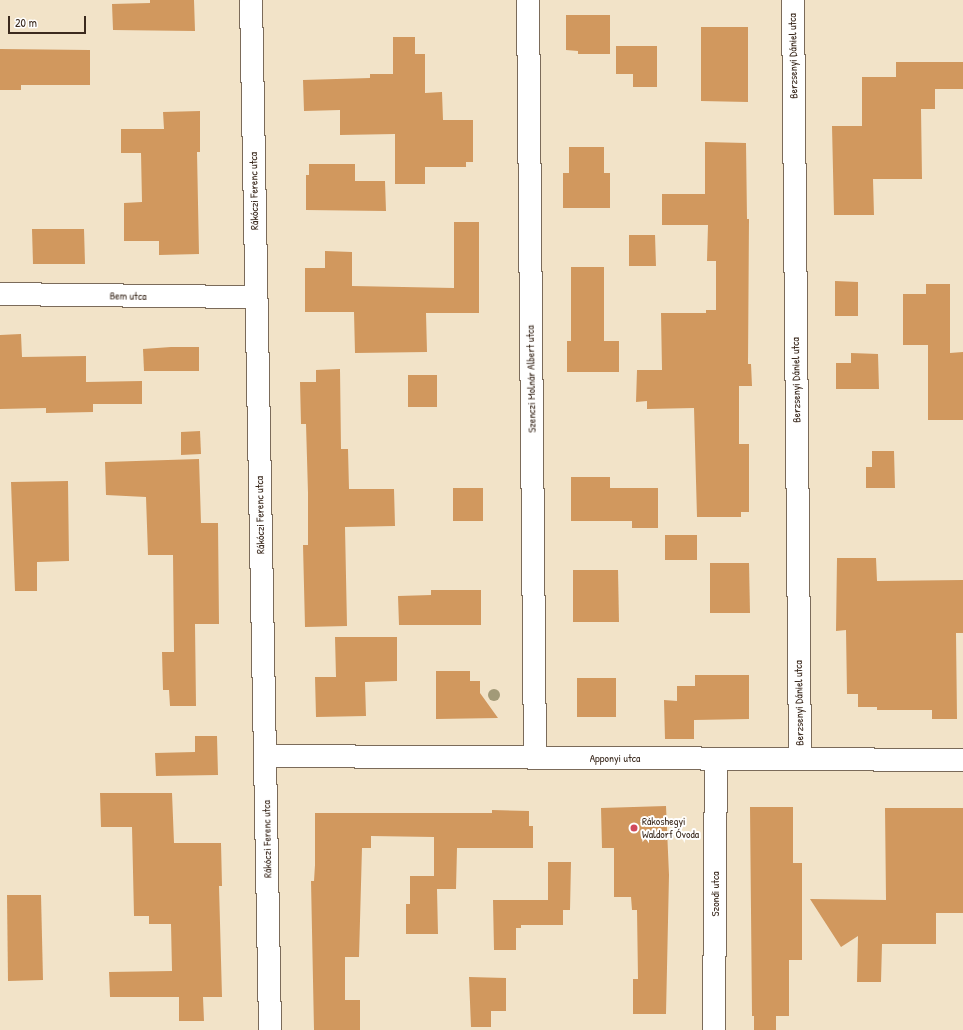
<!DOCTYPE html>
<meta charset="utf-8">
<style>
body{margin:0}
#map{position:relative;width:963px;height:1030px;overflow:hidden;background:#f2e3c8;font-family:"Patrick Hand",sans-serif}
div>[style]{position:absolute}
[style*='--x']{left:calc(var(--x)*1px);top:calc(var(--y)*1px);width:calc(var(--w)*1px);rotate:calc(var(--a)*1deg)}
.building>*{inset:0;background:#d1985e}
.roads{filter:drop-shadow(1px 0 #7b6b5a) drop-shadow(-1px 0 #7b6b5a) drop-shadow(0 1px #7b6b5a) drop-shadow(0 -1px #7b6b5a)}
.street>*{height:22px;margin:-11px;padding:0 11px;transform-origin:11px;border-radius:11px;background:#fff}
.trees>*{width:12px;height:12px;margin:-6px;border-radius:50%;background:#a29a78}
.dots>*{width:11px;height:11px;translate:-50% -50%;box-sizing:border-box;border:2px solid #fff;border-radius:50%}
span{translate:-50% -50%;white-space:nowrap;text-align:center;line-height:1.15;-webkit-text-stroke:4px #fff;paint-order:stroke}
.street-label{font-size:11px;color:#3b2a1e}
.poi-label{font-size:11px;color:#3b2a1e}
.left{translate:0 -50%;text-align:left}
.scale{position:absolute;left:8px;top:16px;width:78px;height:18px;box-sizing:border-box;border:2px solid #3b2a1e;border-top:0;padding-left:5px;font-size:12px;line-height:14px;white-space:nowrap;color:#3b2a1e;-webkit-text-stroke:3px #fff;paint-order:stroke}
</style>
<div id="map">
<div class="building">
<i style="clip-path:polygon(150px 0,194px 0,195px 31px,113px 30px,112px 4px,150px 3px)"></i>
<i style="clip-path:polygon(566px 15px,610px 15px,610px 54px,578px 54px,578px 51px,566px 50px)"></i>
<i style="clip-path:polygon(701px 27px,748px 27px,748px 102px,701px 101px)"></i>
<i style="clip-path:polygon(393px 37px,415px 37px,415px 54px,425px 54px,425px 93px,442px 92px,443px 120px,473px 120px,473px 162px,466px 162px,466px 167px,425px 167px,425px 184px,395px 184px,395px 134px,340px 135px,340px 110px,304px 111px,303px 80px,370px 78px,370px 74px,393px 74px)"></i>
<i style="clip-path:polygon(616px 46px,657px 46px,657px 87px,633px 87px,633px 74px,616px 74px)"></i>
<i style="clip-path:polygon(0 49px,90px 50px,90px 85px,21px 85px,21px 90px,0 90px)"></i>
<i style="clip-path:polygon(896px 62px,963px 62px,963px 89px,935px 89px,935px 109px,921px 109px,922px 179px,873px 179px,874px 215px,834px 215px,832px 126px,862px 126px,862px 77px,896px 77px)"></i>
<i style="clip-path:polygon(200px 111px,200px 152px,197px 152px,199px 254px,159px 255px,159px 241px,124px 241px,124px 203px,142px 202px,141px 153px,121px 153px,121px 129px,164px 129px,163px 112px)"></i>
<i style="clip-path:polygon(705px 142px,746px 143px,747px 219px,749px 219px,748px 364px,751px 364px,752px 386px,739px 386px,739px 444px,749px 444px,749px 512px,741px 512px,741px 517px,697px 517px,694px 408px,647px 409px,647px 401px,636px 402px,637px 370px,662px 370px,661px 313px,706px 313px,706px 310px,716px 310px,716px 261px,707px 261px,708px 225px,662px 225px,662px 194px,705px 194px)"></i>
<i style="clip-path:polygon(569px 147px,604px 147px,604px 173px,610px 173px,610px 208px,563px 208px,563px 173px,569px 173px)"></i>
<i style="clip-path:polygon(309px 164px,355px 164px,355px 181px,385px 181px,386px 211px,306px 210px,306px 175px,309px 175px)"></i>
<i style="clip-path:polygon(454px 222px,479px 222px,479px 313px,426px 313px,427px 352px,355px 353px,354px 312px,305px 312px,305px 268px,325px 268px,325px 251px,352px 252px,352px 286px,454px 288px)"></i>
<i style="clip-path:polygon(32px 229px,84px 229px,85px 264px,33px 264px)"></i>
<i style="clip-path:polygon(629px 235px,655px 235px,656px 266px,629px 266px)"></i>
<i style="clip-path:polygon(571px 267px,604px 267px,604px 341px,619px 341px,619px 372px,567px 372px,567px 341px,571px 341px)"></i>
<i style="clip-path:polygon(835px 281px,858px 282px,858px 316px,835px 316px)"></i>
<i style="clip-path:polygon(926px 284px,950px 284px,950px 353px,963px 352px,963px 420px,928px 420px,928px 345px,903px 345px,903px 294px,926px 294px)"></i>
<i style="clip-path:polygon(21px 334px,22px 357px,86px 356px,86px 382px,142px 381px,142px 404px,93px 404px,93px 412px,46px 413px,46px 408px,0 409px,0 335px)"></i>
<i style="clip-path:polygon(171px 347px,199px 347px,199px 371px,144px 371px,143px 349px)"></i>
<i style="clip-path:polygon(851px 353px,878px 354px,879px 389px,836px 389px,836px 363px,851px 363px)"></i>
<i style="clip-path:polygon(340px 369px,341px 449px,348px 449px,349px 489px,394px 489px,395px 526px,345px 527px,347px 626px,305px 627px,303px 545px,308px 545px,308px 493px,306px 424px,301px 424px,300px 382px,316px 382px,316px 370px)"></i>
<i style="clip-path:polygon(408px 375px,437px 375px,437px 407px,408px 407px)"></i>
<i style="clip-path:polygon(200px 431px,201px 454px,181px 455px,181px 432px)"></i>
<i style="clip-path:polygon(872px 451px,894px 451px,895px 488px,866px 488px,866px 467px,872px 467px)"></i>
<i style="clip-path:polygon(199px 459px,201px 523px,218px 523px,219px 624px,195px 624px,196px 706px,170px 706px,169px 690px,163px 690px,162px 652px,174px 652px,173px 555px,148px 555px,146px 497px,106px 495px,105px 462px)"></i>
<i style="clip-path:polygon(571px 477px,610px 477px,610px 488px,658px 488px,658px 528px,632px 528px,632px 521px,571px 521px)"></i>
<i style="clip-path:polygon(68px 481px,69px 561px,37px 562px,37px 591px,15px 591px,11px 482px)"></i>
<i style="clip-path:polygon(453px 488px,483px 488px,483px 521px,453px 521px)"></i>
<i style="clip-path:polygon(665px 535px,697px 535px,697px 560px,665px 560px)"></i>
<i style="clip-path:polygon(837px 558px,876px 558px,877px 581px,963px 580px,963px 633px,956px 633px,957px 719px,932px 719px,932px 710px,877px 710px,877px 707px,858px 707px,858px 694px,847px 694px,846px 630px,836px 631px)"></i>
<i style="clip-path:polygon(710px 563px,749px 563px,750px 613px,710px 613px)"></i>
<i style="clip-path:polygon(573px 570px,618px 570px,619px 622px,573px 622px)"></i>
<i style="clip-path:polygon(431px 590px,481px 590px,481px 625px,399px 625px,398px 596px,431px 595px)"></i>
<i style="clip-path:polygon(335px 637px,397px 637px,397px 681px,365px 682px,366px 716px,316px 717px,315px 677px,336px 677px)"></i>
<i style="clip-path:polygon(436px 671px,470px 671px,470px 681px,480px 681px,480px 693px,498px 718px,436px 719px)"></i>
<i style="clip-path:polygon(695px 675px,749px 675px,749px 719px,694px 720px,694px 739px,665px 739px,664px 700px,677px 701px,677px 686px,695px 686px)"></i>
<i style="clip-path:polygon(577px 678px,616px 678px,616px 717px,577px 717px)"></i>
<i style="clip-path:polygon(195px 736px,217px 736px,218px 775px,156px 776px,155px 753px,195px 752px)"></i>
<i style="clip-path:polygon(100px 793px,172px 793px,174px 843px,221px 843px,222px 886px,219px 886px,222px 997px,203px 997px,204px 1021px,179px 1021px,179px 997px,110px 997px,109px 972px,172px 971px,171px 924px,149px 924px,149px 916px,134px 916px,132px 827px,101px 827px)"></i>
<i style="clip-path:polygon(666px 806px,669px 875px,666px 1014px,633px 1014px,633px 979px,638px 979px,637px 910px,632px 910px,631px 897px,614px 897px,614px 848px,602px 848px,601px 808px)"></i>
<i style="clip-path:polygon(750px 807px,793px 807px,793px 863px,802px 863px,802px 960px,789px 960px,789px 1016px,776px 1016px,776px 1030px,754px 1030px,754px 1016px,752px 1016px)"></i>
<i style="clip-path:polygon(885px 808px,963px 808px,963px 913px,936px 913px,936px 944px,882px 944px,881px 982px,857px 982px,858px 936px,841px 947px,810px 899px,886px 900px)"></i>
<i style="clip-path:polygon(492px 810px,529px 811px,529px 826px,533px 826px,533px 848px,457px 848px,456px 889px,437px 889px,438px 934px,406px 934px,406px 904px,410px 904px,410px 876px,434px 876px,434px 837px,371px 836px,371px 848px,362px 848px,359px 957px,345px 957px,345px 1000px,360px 1000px,360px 1030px,314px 1030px,311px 881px,314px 881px,315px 865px,315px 813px,492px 813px)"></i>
<i style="clip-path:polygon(548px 862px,571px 862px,570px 910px,563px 910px,563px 925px,521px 925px,521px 928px,516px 928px,516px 950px,494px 950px,493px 900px,548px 900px)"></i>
<i style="clip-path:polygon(7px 895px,41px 895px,43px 980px,8px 981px)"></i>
<i style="clip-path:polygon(469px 977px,506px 978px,506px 1011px,491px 1011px,491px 1027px,471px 1027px)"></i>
</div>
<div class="roads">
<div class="street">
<i style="--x:251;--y:0;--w:1030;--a:88.94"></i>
<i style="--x:528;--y:0;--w:758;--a:89.47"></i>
<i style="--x:793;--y:0;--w:759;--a:89.47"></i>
<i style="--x:0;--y:294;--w:255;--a:0.7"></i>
<i style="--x:266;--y:756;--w:697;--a:0.33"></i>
<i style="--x:714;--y:1030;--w:271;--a:-89.6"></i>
</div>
</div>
<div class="trees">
<i style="left:494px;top:695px"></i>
</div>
<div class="dots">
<i style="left:634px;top:828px;background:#d1495b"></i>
</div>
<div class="street-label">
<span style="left:793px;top:56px;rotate:-91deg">Berzsenyi Dániel utca</span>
<span style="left:254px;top:191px;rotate:-91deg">Rákóczi Ferenc utca</span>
<span style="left:128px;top:296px;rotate:1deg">Bem utca</span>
<span style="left:531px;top:379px;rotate:-91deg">Szenczi Molnár Albert utca</span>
<span style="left:796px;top:380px;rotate:-91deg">Berzsenyi Dániel utca</span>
<span style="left:260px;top:515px;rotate:-91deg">Rákóczi Ferenc utca</span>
<span style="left:799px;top:703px;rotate:-91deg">Berzsenyi Dániel utca</span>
<span style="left:615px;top:758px">Apponyi utca</span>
<span style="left:267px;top:839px;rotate:-91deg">Rákóczi Ferenc utca</span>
<span style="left:715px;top:894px;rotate:-90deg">Szondi utca</span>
</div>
<div class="poi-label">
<span class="left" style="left:642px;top:828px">Rákoshegyi<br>Waldorf Óvoda</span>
</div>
<div class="scale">20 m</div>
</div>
